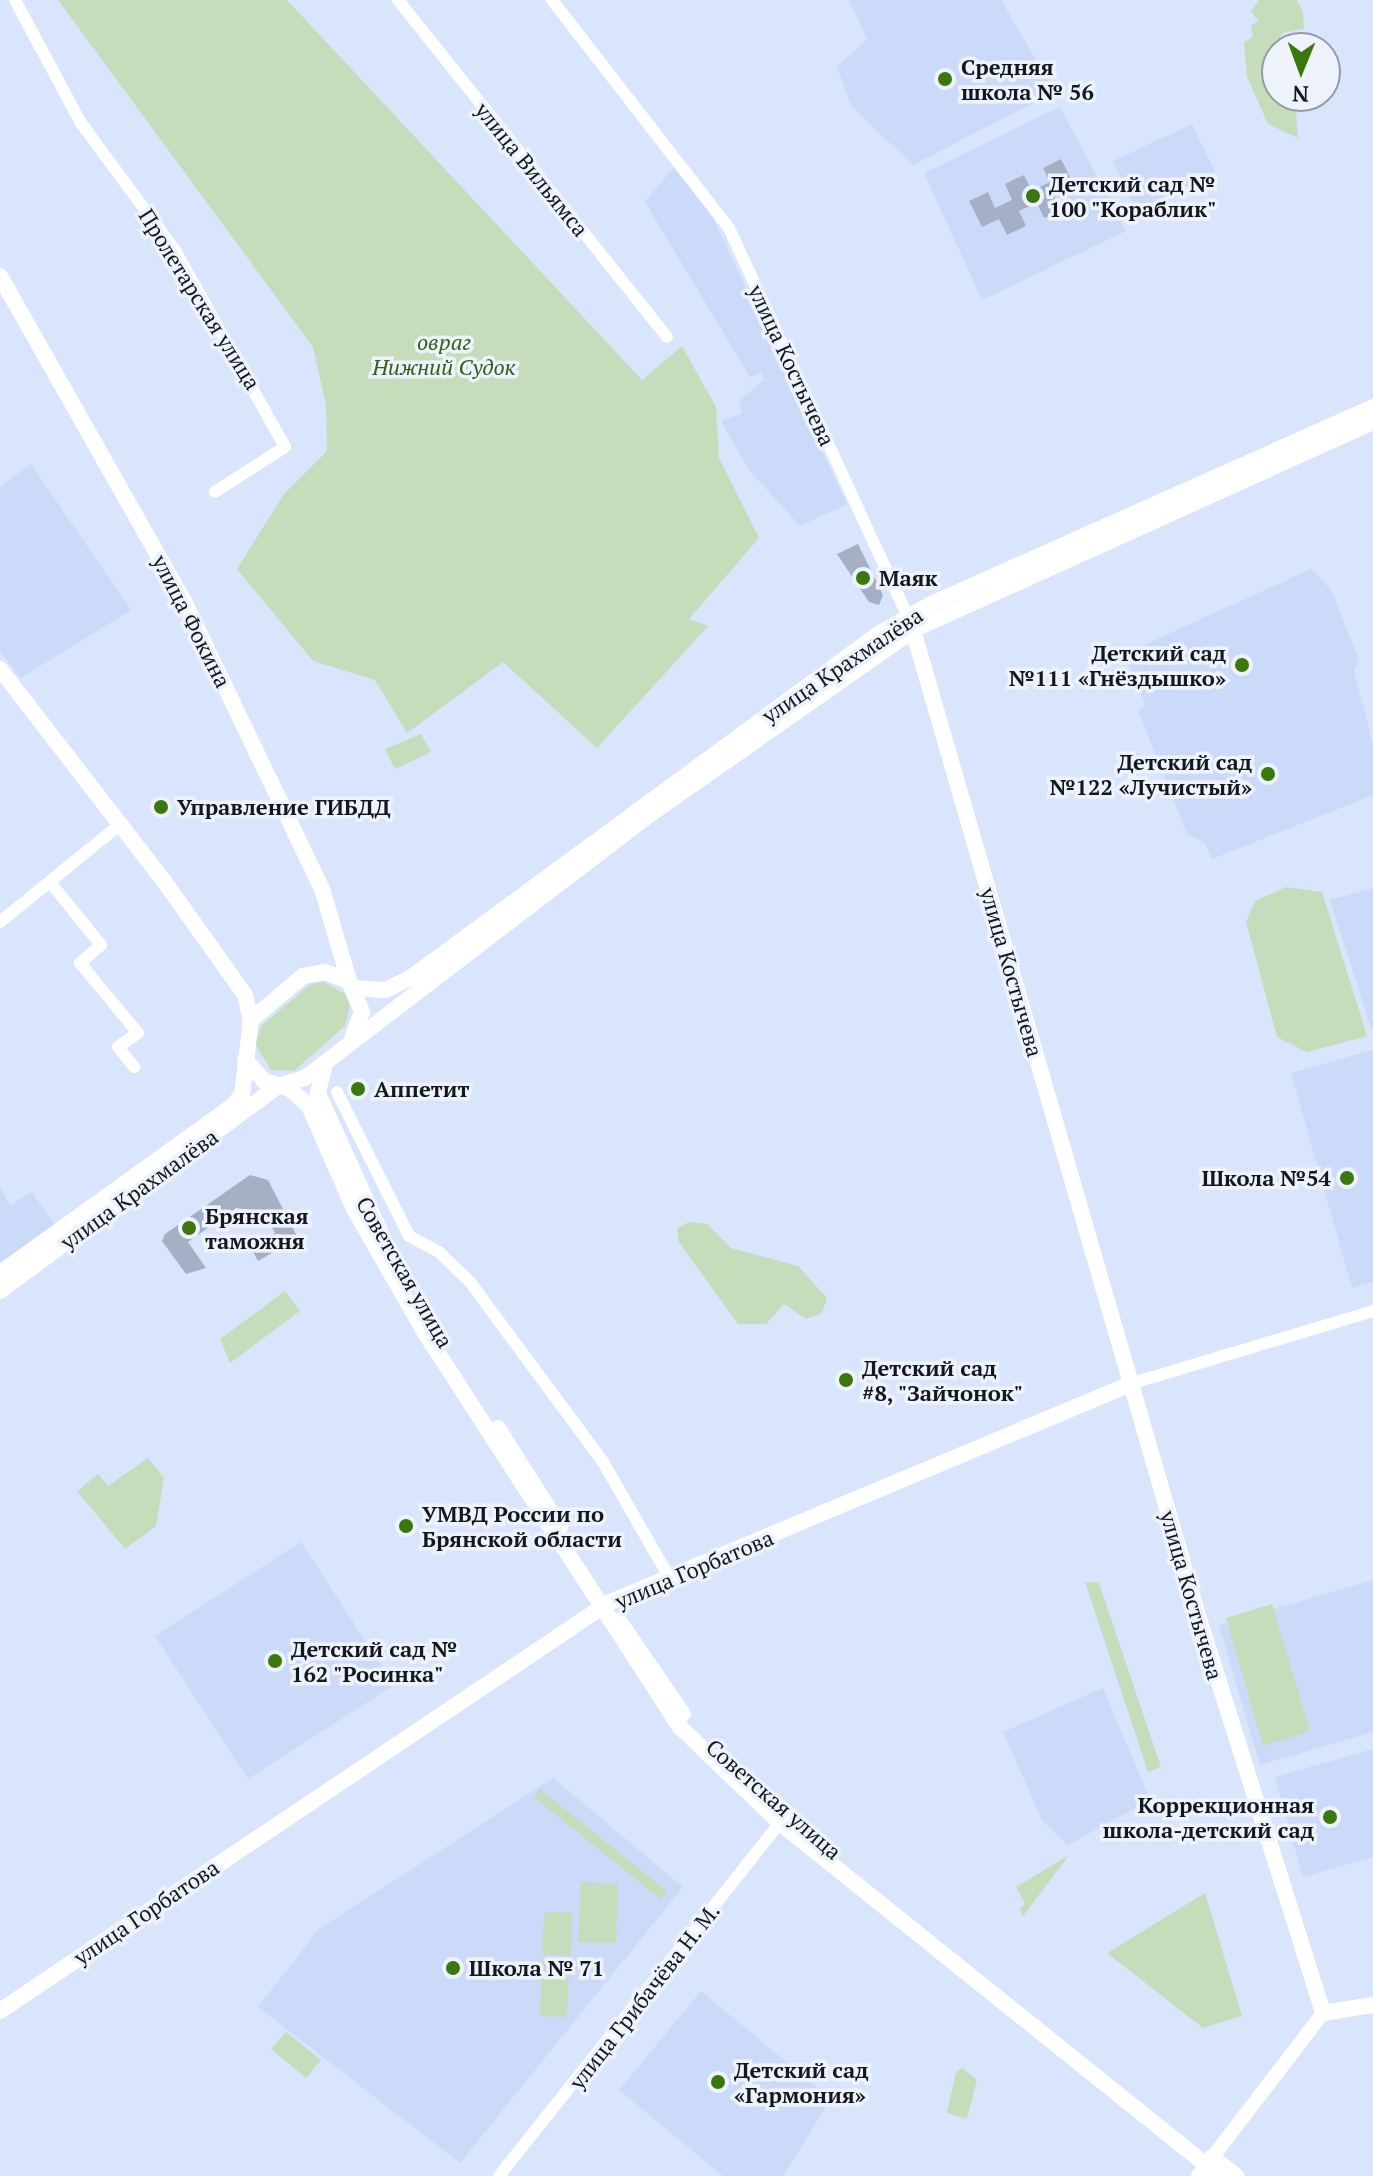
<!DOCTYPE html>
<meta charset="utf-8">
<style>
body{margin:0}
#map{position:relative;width:1373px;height:2176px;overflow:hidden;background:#d9e5fc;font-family:"PT Serif",serif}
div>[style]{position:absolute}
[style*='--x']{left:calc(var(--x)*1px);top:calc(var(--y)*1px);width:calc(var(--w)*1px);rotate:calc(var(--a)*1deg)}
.built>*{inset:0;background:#cbdaf8}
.green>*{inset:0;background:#c6ddbc}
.building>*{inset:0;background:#a5b0c6}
.minor>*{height:12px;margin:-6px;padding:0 6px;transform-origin:6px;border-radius:6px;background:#fff}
.tertiary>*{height:14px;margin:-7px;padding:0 7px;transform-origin:7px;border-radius:7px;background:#fff}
.secondary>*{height:16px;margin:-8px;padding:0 8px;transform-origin:8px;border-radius:8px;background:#fff}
.dots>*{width:22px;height:22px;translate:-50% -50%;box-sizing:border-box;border:4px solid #edf2fb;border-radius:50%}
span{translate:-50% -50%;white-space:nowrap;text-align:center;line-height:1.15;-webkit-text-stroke:7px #edf2fb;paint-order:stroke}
.poi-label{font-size:22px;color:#13171f;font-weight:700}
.left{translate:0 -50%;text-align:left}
.right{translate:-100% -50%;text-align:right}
.street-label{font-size:22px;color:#13171f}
.park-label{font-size:22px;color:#336118;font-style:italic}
.north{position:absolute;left:1261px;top:32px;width:80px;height:80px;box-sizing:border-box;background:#edf2fb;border:2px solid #969aa3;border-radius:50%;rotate:181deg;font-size:22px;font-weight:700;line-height:32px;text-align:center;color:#13171f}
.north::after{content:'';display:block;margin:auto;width:28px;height:36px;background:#3b770f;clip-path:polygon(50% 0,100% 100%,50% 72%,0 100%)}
</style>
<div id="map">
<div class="built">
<i style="clip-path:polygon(849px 0,1001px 0,1055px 92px,913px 165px,851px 106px,837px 67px,867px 39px)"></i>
<i style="clip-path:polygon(1060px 107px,1126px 231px,982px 300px,924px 173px)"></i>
<i style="clip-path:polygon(1192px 124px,1215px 172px,1136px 210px,1113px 161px)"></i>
<i style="clip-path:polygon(674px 167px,706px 203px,847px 504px,800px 526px,749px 470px,721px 421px,742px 413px,739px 401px,764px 380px,761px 372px,750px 377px,645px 202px)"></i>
<i style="clip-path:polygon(31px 464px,131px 610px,21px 678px,0 652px,0 486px)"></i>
<i style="clip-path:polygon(1311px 569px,1331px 590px,1359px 659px,1354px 671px,1373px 744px,1373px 795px,1212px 859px,1205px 843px,1187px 834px,1138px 710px,1146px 705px,1124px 654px)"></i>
<i style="clip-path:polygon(1373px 888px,1373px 1034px,1330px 900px)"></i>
<i style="clip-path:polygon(1373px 1050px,1373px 1282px,1352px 1288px,1291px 1073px)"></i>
<i style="clip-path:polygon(0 1187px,10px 1205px,32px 1192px,59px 1231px,0 1273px)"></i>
<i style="clip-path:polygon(301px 1542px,394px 1685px,248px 1779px,155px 1636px)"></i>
<i style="clip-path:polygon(1373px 1580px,1373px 1732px,1260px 1765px,1219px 1625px)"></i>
<i style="clip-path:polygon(1103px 1688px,1150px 1800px,1068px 1845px,1042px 1820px,1003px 1732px)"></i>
<i style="clip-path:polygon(1373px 1749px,1373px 1857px,1303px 1877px,1275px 1777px)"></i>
<i style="clip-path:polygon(553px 1778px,683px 1887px,460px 2163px,258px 2007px,319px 1929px)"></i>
<i style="clip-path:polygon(701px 1991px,831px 2099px,783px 2176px,723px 2176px,619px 2090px)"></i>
</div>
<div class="green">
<i style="clip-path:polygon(58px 0,287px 0,642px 380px,682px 346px,716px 407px,719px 458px,759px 538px,689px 619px,708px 626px,597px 748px,503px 662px,407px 733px,375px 680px,313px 661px,237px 569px,284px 494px,327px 451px,326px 405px,313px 347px)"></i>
<i style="clip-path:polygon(1259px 0,1297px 0,1303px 12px,1304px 29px,1282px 33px,1277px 45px,1277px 96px,1295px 96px,1298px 138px,1268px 124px,1247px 77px,1244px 43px,1253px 36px,1251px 25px,1259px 21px,1251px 11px)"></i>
<i style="clip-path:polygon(421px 734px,431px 752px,395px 769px,385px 749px)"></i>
<i style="clip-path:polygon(1286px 887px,1322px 892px,1367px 1036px,1307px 1052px,1277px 1037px,1246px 922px,1255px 901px)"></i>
<i style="clip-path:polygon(324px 982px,345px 994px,350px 1005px,345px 1026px,294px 1071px,271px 1070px,255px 1044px,261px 1026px,311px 984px)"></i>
<i style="clip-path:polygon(689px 1222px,707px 1224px,731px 1248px,798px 1266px,827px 1298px,822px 1313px,806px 1319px,784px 1304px,766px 1324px,738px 1324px,679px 1242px,677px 1228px)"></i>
<i style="clip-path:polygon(285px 1291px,300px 1311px,230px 1363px,220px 1339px)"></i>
<i style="clip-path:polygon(148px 1458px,164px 1478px,156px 1526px,125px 1549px,77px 1491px,98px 1474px,108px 1486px)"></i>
<i style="clip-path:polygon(1085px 1582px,1099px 1583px,1161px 1767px,1148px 1772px)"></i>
<i style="clip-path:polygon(1272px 1604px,1310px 1731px,1263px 1746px,1226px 1618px)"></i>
<i style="clip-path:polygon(540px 1789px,667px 1891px,660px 1899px,534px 1797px)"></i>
<i style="clip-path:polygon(1069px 1855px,1023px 1916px,1019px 1908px,1025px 1904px,1016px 1887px)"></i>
<i style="clip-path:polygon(581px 1882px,618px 1884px,616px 1943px,578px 1942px)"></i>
<i style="clip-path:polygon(1205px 1893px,1242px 2016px,1203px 2028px,1107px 1953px)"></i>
<i style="clip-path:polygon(544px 1912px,572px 1913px,571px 1956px,542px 1955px)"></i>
<i style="clip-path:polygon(542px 1961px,569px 1962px,567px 2017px,540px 2016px)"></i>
<i style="clip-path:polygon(286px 2032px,321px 2060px,306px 2078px,271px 2049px)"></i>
<i style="clip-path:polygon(962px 2068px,977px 2080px,967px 2119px,947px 2113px,956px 2072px)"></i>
</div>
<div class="building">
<i style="clip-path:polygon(1061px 159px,1073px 183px,1053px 193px,1061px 210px,1044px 218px,1037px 203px,1019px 211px,1026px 226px,1007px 235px,999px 219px,982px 227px,969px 201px,988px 192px,995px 208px,1012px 200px,1005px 184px,1024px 175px,1032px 191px,1050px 182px,1043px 168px)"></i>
<i style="clip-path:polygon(858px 544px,883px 595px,879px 605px,869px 602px,837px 554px)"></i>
<i style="clip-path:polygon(250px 1175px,268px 1180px,298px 1238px,258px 1261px,250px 1246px,275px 1233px,264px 1212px,236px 1208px,188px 1242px,206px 1268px,186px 1274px,162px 1241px,165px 1234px)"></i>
</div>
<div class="minor">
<i style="--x:15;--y:0;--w:140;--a:61.8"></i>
<i style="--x:81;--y:123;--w:160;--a:53.6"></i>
<i style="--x:176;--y:252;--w:223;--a:60.8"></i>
<i style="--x:285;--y:447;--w:83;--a:147.3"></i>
<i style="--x:398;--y:0;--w:431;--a:51.4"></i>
<i style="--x:552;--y:0;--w:289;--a:52.2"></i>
<i style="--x:729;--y:228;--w:436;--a:65.3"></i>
<i style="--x:50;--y:882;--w:81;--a:51"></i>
<i style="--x:101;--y:945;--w:28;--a:139"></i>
<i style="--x:80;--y:963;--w:91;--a:50.4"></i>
<i style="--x:138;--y:1033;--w:24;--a:145"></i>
<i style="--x:118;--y:1047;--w:26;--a:51"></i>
<i style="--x:0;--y:922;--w:157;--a:-39.1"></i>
<i style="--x:337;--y:1092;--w:161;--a:63.4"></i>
<i style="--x:409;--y:1236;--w:34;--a:28"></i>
<i style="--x:439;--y:1252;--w:43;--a:44.1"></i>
<i style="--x:470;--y:1282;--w:224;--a:53.5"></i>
<i style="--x:603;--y:1462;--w:133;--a:60.1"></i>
<i style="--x:1133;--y:1383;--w:251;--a:-16.7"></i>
<i style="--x:499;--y:2176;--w:461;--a:-51.5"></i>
</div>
<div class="tertiary">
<i style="--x:1198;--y:2176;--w:205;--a:-52.5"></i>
</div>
<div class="secondary">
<i style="--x:0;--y:276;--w:373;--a:60.5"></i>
<i style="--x:184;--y:601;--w:319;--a:64.4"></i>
<i style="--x:322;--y:889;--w:96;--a:73.6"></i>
<i style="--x:913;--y:630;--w:1030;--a:73.87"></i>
<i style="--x:1199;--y:1619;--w:413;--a:72.5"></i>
<i style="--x:1323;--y:2013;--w:51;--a:-9.1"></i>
<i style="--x:0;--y:669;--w:268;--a:52.3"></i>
<i style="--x:164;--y:881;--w:140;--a:54.6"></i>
<i style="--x:245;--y:995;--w:26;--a:77"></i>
<i style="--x:355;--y:988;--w:31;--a:4"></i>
<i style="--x:386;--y:990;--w:30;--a:-27"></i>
<i style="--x:413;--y:976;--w:576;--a:-36.31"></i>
<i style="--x:877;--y:635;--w:62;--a:-29.9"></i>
<i style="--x:931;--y:604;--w:484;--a:-24"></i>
<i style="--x:245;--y:1059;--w:29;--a:49"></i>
<i style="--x:264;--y:1081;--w:27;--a:17"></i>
<i style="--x:290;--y:1089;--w:25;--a:42"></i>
<i style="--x:309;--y:1106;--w:112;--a:66.4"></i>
<i style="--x:354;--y:1209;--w:143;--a:60.2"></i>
<i style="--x:425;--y:1333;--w:469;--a:57.1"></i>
<i style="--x:680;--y:1727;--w:139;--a:43.8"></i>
<i style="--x:780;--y:1823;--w:564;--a:38.74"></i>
<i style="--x:325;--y:1064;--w:30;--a:104"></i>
<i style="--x:318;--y:1093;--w:166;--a:65.8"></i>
<i style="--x:0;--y:1273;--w:284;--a:-35.7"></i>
<i style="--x:231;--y:1107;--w:16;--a:-47"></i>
<i style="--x:242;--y:1095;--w:76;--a:-83.2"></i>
<i style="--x:251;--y:1020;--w:68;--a:-40.2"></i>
<i style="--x:303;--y:976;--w:22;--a:-10"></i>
<i style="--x:325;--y:972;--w:26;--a:21"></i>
<i style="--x:349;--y:981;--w:34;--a:67"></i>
<i style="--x:362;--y:1012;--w:26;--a:111"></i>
<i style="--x:0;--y:1291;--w:345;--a:-36.4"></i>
<i style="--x:278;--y:1086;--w:28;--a:-17"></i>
<i style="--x:305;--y:1078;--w:428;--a:-37.4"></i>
<i style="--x:645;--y:818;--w:327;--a:-35"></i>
<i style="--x:913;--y:630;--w:505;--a:-24.33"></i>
<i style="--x:498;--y:1428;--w:117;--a:57.9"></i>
<i style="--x:619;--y:1621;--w:113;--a:55.5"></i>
<i style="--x:0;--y:2011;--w:732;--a:-33.86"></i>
<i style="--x:608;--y:1603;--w:569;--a:-22.74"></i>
<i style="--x:1212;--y:2157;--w:31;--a:38"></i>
</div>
<div class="dots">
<i style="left:945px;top:79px;background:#3b770f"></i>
<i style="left:1033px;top:196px;background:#3b770f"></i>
<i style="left:863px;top:578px;background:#3b770f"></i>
<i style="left:1242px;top:665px;background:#3b770f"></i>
<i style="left:1268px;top:774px;background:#3b770f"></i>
<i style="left:161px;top:807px;background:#3b770f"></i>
<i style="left:358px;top:1089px;background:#3b770f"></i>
<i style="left:1347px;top:1178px;background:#3b770f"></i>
<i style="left:189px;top:1228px;background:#3b770f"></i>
<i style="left:846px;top:1380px;background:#3b770f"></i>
<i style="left:406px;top:1526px;background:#3b770f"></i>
<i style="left:275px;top:1661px;background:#3b770f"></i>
<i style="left:1330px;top:1817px;background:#3b770f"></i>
<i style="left:453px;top:1968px;background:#3b770f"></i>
<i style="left:718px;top:2082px;background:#3b770f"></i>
</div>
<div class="poi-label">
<span class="left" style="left:961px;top:79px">Средняя<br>школа № 56</span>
<span class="left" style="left:1049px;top:196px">Детский сад №<br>100 "Кораблик"</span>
<span class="left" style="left:879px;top:578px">Маяк</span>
<span class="right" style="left:1226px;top:665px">Детский сад<br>№111 «Гнёздышко»</span>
<span class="right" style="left:1252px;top:774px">Детский сад<br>№122 «Лучистый»</span>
<span class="left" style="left:177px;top:807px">Управление ГИБДД</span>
<span class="left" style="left:374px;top:1089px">Аппетит</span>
<span class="right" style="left:1331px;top:1178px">Школа №54</span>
<span class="left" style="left:205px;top:1228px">Брянская<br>таможня</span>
<span class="left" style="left:862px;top:1380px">Детский сад<br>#8, "Зайчонок"</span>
<span class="left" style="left:422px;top:1526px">УМВД России по<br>Брянской области</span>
<span class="left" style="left:291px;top:1661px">Детский сад №<br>162 "Росинка"</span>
<span class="right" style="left:1314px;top:1817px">Коррекционная<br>школа-детский сад</span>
<span class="left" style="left:469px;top:1968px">Школа № 71</span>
<span class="left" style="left:734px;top:2082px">Детский сад<br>«Гармония»</span>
</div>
<div class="street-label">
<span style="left:532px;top:169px;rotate:51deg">улица Вильямса</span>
<span style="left:200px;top:299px;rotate:58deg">Пролетарская улица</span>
<span style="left:792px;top:365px;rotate:65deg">улица Костычева</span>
<span style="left:192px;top:621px;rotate:63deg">улица Фокина</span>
<span style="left:842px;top:665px;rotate:-34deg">улица Крахмалёва</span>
<span style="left:1012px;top:972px;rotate:74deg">улица Костычева</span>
<span style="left:139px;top:1189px;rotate:-36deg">улица Крахмалёва</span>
<span style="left:405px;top:1272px;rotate:60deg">Советская улица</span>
<span style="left:694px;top:1569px;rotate:-23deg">улица Горбатова</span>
<span style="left:1192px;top:1595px;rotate:74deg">улица Костычева</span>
<span style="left:774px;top:1799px;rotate:41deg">Советская улица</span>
<span style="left:146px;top:1912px;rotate:-34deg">улица Горбатова</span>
<span style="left:644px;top:1996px;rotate:-52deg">улица Грибачёва Н. М.</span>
</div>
<div class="park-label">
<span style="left:444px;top:354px">овраг<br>Нижний Судок</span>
</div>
<div class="north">N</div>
</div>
